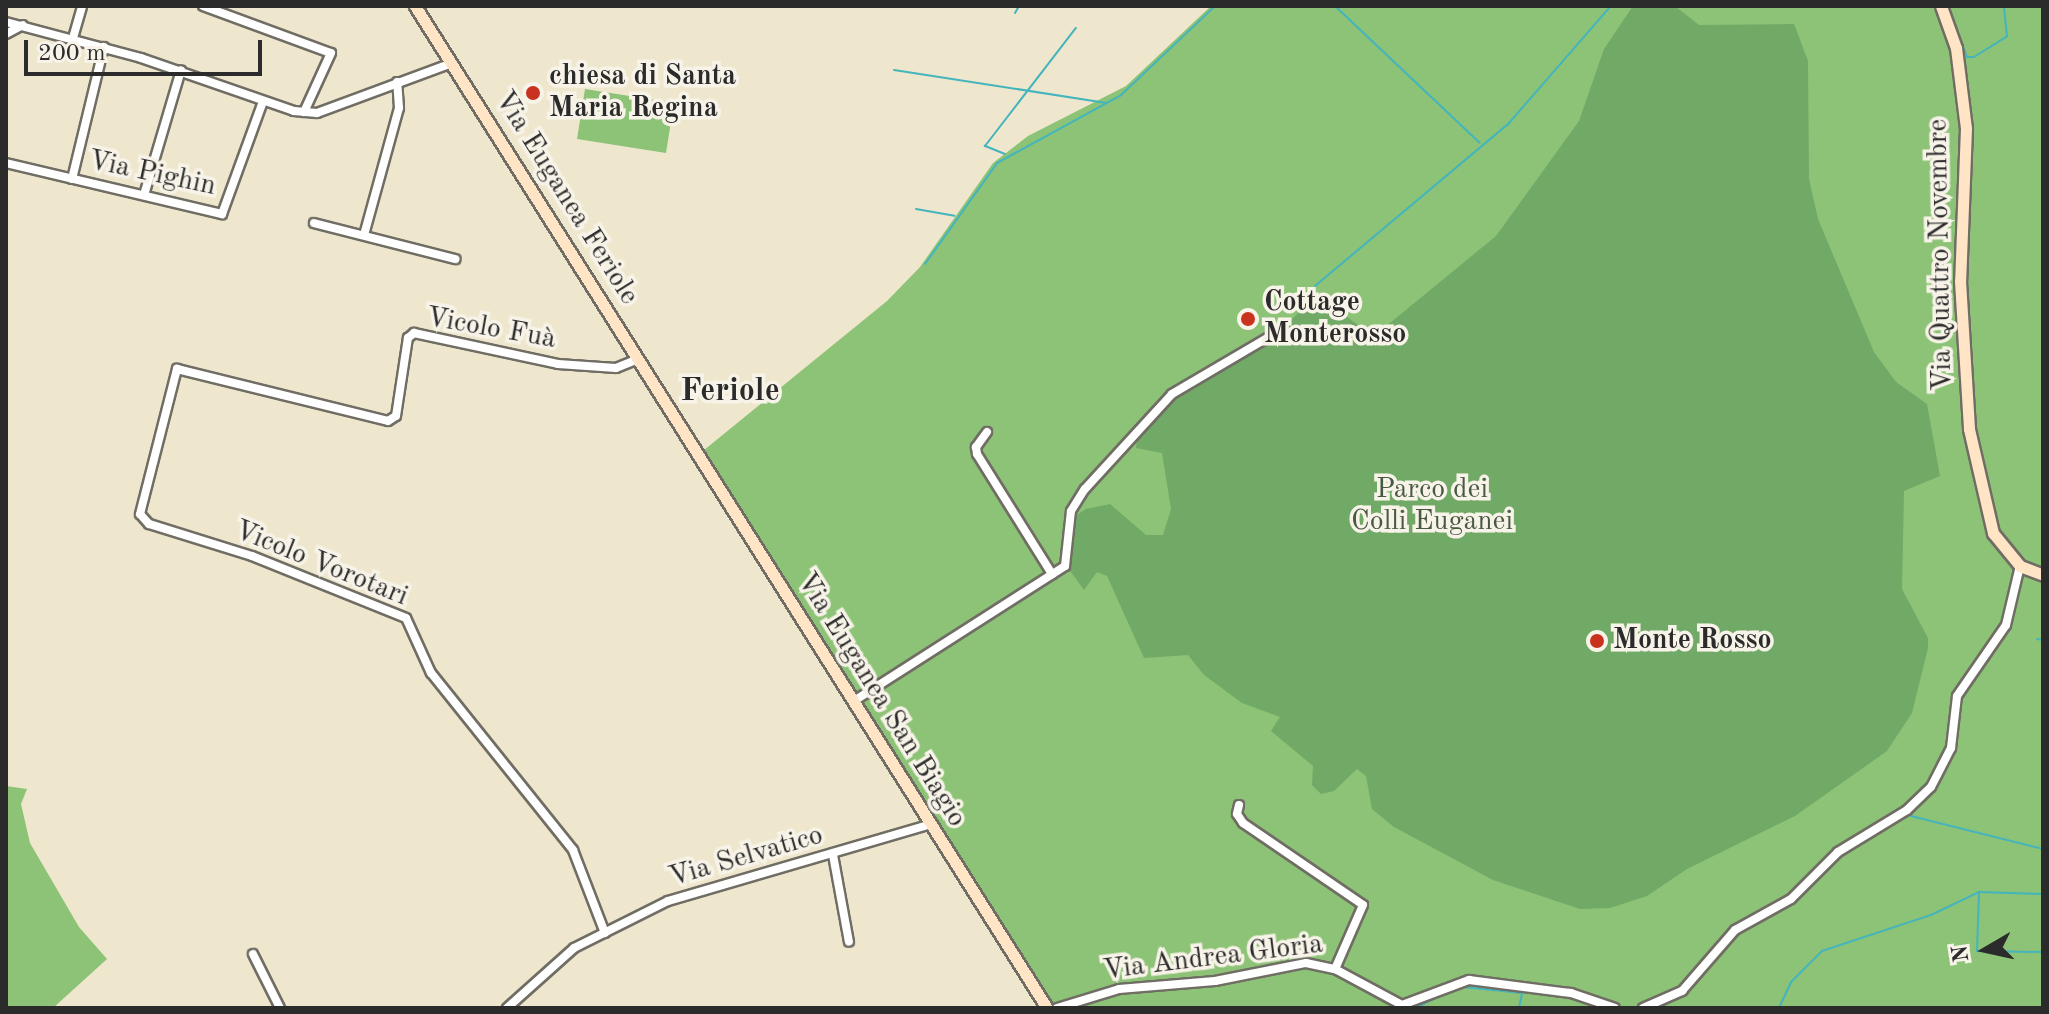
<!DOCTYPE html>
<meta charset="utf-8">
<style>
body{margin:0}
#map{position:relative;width:2049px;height:1014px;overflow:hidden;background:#efe7cd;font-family:"Old Standard TT",serif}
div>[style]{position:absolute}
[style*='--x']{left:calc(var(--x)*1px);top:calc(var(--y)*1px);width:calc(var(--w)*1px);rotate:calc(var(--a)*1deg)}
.green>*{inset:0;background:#8cc376}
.forest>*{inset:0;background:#71a967}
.stream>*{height:2px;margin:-1px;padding:0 1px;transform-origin:1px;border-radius:1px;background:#44b4bd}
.roads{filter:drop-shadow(2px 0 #706d64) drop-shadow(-2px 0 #706d64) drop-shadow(0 2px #706d64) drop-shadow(0 -2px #706d64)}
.minor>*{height:8px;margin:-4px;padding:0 4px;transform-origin:4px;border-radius:4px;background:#fff}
.secondary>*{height:11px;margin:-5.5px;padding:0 5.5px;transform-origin:5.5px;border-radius:5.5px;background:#ffe4c6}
.dots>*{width:22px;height:22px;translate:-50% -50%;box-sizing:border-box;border:4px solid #f7f3e8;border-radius:50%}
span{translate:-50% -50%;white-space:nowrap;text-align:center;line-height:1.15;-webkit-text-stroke:7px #f7f3e8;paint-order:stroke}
.poi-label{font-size:28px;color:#2b2b2b;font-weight:700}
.left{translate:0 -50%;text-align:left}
.street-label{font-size:28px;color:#2b2b2b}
.park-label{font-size:28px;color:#485942}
.quarter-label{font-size:32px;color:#2b2b2b;font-weight:700}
.frame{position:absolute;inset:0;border:8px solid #2b2b2b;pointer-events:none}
.north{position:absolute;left:1945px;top:910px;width:80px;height:80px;-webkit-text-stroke:6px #f7f3e8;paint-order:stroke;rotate:261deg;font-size:22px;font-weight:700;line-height:32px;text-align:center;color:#2b2b2b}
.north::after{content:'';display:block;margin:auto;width:28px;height:36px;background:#2b2b2b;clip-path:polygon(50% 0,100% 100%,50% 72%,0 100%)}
.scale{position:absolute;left:24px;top:40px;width:238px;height:36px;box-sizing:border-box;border:4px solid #2b2b2b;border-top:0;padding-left:10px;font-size:24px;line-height:28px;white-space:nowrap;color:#2b2b2b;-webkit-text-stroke:6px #f7f3e8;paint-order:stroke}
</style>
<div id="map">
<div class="green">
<i style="clip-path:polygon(1211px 6px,2043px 6px,2043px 1008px,1043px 1008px,693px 459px,887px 301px,920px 267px,993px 163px,1028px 136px,1126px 86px)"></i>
<i style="clip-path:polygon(585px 89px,674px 103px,666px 153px,577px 139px)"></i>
<i style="clip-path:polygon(6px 786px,27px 789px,21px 804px,30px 843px,79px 927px,107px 959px,53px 1008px,6px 1008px)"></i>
</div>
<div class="forest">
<i style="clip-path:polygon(1633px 6px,1675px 6px,1699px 25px,1794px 24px,1808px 61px,1809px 179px,1818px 219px,1874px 352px,1896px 382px,1927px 404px,1940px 476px,1904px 491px,1902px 589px,1928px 638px,1928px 648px,1912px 713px,1887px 751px,1795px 816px,1687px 869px,1647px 896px,1610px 908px,1580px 909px,1493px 880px,1394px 827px,1372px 809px,1366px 776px,1357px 769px,1334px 791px,1321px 794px,1312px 785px,1313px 766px,1271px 731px,1280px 717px,1242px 703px,1204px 675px,1188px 655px,1144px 658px,1107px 576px,1097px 572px,1084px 590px,1068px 568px,1072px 518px,1086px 509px,1110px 504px,1146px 535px,1163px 535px,1171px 509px,1162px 453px,1136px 448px,1137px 439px,1174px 395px,1260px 349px,1311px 301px,1327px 302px,1366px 331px,1379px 332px,1496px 236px,1579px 121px,1604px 49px)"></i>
</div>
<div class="stream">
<i style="--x:1335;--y:6;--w:199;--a:43.4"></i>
<i style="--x:1948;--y:6;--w:54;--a:69.6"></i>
<i style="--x:1967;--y:57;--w:7;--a:0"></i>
<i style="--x:1974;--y:57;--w:39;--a:-32"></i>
<i style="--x:2007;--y:36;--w:30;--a:-96"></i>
<i style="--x:1015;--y:13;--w:8;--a:-60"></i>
<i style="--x:894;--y:70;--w:215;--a:8.8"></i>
<i style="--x:1005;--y:154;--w:22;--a:-158"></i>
<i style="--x:985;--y:146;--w:149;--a:-52.4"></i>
<i style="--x:916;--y:209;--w:39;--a:10"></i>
<i style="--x:925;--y:264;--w:124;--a:-54.5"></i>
<i style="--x:997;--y:163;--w:141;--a:-28.7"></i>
<i style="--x:1121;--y:95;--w:129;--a:-43.4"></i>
<i style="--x:1315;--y:286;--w:253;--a:-40"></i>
<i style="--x:1509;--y:123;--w:152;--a:-49"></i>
<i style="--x:2037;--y:639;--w:6;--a:9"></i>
<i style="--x:1911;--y:816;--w:136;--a:14"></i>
<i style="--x:1979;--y:894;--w:57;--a:92"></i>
<i style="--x:1977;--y:951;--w:66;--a:0.9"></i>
<i style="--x:1463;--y:987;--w:59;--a:5.8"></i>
<i style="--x:1522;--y:993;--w:15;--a:101"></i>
<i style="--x:1416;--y:1008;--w:30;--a:-28"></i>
<i style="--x:1779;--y:1008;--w:29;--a:-65"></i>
<i style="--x:1791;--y:982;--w:44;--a:-45"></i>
<i style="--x:1822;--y:951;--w:115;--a:-18.3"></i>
<i style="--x:1931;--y:915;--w:53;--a:-25.6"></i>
<i style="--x:1979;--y:892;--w:64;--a:1.8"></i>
</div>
<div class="roads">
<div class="minor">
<i style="--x:203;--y:6;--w:136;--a:20.2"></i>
<i style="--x:331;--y:53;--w:65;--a:114.6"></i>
<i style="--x:6;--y:22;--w:140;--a:14.9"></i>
<i style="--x:141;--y:58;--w:162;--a:19.1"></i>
<i style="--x:294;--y:111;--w:23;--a:5"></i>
<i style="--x:317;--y:113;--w:144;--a:-20.3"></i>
<i style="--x:6;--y:34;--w:19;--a:-28"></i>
<i style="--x:73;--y:38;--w:33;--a:-74"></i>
<i style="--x:6;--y:163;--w:222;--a:13.3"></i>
<i style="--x:222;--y:214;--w:117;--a:-70"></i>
<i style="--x:72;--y:179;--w:136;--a:-76.4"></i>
<i style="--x:144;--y:195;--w:130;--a:-73.5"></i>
<i style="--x:314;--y:223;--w:146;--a:14.3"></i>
<i style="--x:364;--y:235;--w:132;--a:-74.6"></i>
<i style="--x:399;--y:108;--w:26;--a:-94"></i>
<i style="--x:987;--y:432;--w:19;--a:126"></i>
<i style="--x:976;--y:447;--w:7;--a:82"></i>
<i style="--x:977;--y:454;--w:142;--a:58"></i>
<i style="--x:854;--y:701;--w:250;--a:-32.6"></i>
<i style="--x:1065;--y:566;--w:55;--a:-83.8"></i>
<i style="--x:1071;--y:511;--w:26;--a:-58"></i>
<i style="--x:1085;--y:489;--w:129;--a:-47.5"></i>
<i style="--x:1172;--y:394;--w:118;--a:-30.5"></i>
<i style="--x:1239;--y:805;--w:9;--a:103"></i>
<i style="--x:1237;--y:814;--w:11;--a:56"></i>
<i style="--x:1243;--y:823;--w:145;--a:34.3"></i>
<i style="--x:1363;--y:905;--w:70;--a:113.6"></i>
<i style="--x:833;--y:855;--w:88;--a:79.6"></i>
<i style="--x:605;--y:933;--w:89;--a:-111.1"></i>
<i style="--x:573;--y:850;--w:227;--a:-128.7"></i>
<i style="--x:431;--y:673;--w:60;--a:-114.4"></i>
<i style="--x:406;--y:618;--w:166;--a:-158.1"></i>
<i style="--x:252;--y:556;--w:108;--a:-162.7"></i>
<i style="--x:149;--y:524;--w:13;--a:-132"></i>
<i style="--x:140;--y:514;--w:150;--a:-75.7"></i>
<i style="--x:177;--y:369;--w:217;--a:13.8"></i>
<i style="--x:388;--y:421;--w:9;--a:-32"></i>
<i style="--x:396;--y:416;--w:79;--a:-81.3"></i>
<i style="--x:408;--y:338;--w:8;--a:-40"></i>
<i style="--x:414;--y:333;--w:147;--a:12.1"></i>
<i style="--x:558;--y:364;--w:58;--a:3.9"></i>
<i style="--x:616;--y:368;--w:24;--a:-22"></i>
<i style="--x:253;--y:954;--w:60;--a:63.4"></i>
<i style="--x:507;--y:1008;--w:90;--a:-41.8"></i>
<i style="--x:574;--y:948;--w:105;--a:-26.6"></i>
<i style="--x:668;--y:901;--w:274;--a:-16.3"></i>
<i style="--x:1057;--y:1008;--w:65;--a:-17"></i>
<i style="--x:1119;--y:989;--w:96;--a:-4.8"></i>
<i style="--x:1215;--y:981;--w:93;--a:-11.2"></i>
<i style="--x:1306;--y:963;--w:30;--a:12"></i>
<i style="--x:1335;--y:969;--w:76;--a:28.2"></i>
<i style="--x:1402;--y:1005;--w:72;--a:-20.5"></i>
<i style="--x:1469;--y:980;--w:103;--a:7.3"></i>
<i style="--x:1571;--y:993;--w:46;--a:18.8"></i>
<i style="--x:1643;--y:1008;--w:43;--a:-23.6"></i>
<i style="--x:1682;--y:991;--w:81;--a:-49"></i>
<i style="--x:1735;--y:930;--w:64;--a:-29"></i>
<i style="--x:1791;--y:899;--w:66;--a:-45"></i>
<i style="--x:1838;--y:852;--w:81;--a:-31.3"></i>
<i style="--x:1907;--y:810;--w:33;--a:-44"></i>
<i style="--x:1931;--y:787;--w:44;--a:-62.9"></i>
<i style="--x:1951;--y:748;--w:52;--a:-83.4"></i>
<i style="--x:1957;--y:696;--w:86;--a:-55.4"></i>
<i style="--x:2006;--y:625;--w:61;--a:-76.7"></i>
</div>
<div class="secondary">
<i style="--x:415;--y:6;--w:1185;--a:57.76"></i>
<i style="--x:1941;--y:6;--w:45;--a:70.3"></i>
<i style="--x:1956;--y:48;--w:81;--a:82.9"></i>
<i style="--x:1966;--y:128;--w:153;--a:92.2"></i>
<i style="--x:1960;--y:281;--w:148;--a:86.5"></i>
<i style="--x:1969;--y:429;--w:107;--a:77"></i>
<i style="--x:1993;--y:533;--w:43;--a:50.7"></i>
<i style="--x:2020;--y:566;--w:25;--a:21"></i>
</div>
</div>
<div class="dots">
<i style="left:533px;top:93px;background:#c8321e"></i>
<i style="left:1248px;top:319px;background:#c8321e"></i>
<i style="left:1597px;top:641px;background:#c8321e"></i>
</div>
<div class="poi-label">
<span class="left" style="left:549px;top:93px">chiesa di Santa<br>Maria Regina</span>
<span class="left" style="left:1264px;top:319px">Cottage<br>Monterosso</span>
<span class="left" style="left:1613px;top:641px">Monte Rosso</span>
</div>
<div class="street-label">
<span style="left:152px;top:174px;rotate:12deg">Via Pighin</span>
<span style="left:566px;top:198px;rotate:58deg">Via Euganea Feriole</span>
<span style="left:1941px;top:255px;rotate:-91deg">Via Quattro Novembre</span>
<span style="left:491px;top:329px;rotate:10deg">Vicolo Fuà</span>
<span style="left:321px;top:564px;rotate:22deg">Vicolo Vorotari</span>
<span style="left:881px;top:700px;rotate:58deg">Via Euganea San Biagio</span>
<span style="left:746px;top:857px;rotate:-16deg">Via Selvatico</span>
<span style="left:1213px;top:958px;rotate:-7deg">Via Andrea Gloria</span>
</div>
<div class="park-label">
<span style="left:1432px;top:506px">Parco dei<br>Colli Euganei</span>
</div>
<div class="quarter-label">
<span style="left:730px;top:392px">Feriole</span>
</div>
<div class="frame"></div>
<div class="north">N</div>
<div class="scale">200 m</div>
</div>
